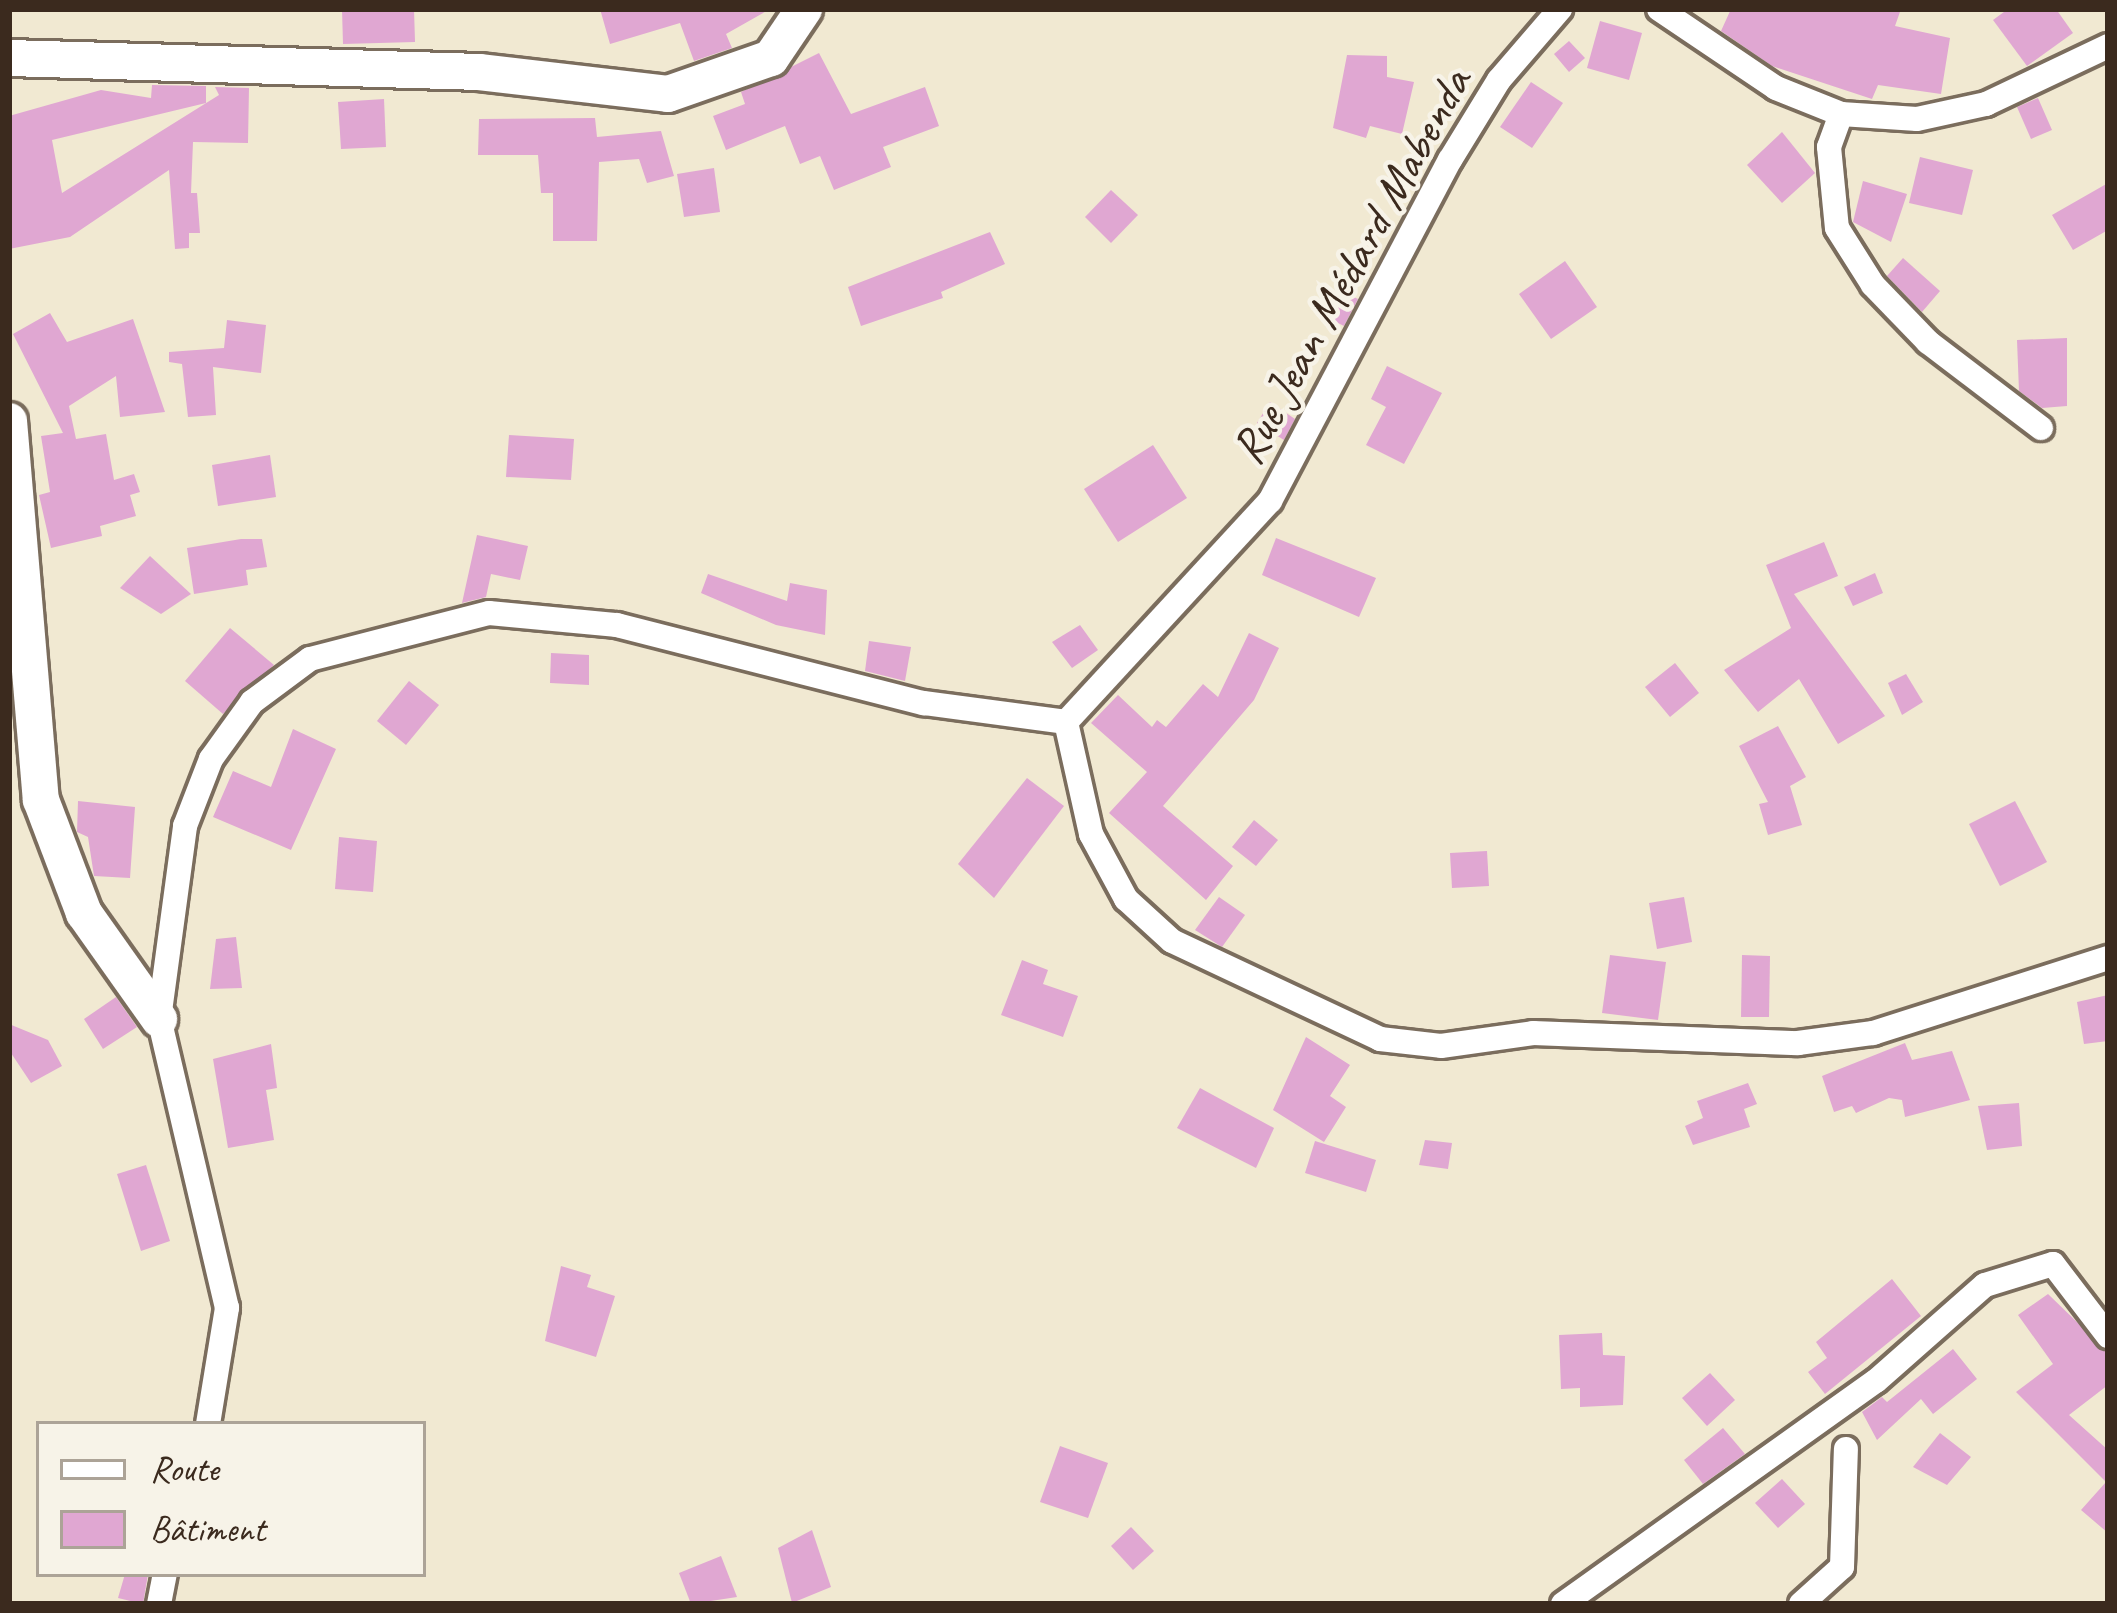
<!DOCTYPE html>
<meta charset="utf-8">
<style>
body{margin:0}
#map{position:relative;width:2117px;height:1613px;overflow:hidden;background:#f1e9d2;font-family:Caveat,sans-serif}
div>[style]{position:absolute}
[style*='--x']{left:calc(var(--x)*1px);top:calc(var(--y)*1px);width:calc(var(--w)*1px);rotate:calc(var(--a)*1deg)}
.building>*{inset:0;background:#e0a7d2}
.roads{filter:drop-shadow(3px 0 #7b6d5d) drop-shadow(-3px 0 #7b6d5d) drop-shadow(0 3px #7b6d5d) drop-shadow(0 -3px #7b6d5d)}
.street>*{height:24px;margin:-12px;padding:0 12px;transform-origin:12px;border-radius:12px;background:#fff}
.secondary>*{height:36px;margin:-18px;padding:0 18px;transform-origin:18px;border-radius:18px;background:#fff}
span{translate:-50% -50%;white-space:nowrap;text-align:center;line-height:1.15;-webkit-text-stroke:9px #f7f3e8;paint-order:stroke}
.street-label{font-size:48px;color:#3b2a1e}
.frame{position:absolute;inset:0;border:12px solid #3b2a1e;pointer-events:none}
.legend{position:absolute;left:36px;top:1421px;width:390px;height:156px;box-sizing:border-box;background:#f7f3e8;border:3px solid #aca397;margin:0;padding:15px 21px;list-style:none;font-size:36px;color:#3b2a1e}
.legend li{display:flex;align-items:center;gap:24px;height:60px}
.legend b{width:60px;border:3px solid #aca397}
</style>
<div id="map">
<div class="building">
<i style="clip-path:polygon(342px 9px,414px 9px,415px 42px,343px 44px)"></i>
<i style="clip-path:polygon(600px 9px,770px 9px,726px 34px,732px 48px,694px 61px,680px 23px,610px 44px)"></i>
<i style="clip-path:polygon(1731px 9px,1901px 9px,1895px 26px,1950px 38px,1941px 94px,1878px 85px,1872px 99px,1772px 66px,1721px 31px)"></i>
<i style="clip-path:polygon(2008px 9px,2056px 9px,2073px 33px,2027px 66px,1993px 20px)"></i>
<i style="clip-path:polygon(1600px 21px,1642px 33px,1629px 80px,1587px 68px)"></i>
<i style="clip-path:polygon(1569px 41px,1585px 58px,1569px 72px,1554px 54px)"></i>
<i style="clip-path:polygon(819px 53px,851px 114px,925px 87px,939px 126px,883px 147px,891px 167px,834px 190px,820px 156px,800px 164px,785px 126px,726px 150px,713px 116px,745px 104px,741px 92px)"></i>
<i style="clip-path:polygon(1347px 55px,1387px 56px,1387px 77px,1414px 82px,1402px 134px,1370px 126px,1366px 138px,1333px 128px)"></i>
<i style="clip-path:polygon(1531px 82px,1563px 103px,1532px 148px,1500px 127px)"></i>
<i style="clip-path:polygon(152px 85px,206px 86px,206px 103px,52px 140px,62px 193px,219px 95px,215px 87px,249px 88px,248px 143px,193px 142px,191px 193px,197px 193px,200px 233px,189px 233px,189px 248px,175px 249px,169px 170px,70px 237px,9px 249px,9px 116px,101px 90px,151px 98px)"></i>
<i style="clip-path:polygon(2038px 98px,2052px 130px,2031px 139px,2017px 107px)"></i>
<i style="clip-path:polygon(384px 99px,386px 147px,341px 149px,338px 102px)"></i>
<i style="clip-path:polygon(595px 118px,597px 137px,661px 131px,674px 176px,647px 183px,639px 159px,599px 162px,597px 241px,553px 241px,553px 193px,541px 193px,538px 155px,478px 155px,479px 119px)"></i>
<i style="clip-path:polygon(1782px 132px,1815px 173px,1782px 203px,1747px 165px)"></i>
<i style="clip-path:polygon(1920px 157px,1973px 170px,1962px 215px,1909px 203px)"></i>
<i style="clip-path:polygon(714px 168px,720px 212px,684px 217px,677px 174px)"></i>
<i style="clip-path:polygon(1863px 181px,1907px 194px,1891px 242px,1853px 222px)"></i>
<i style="clip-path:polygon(2108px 183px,2108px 230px,2073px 250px,2052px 215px)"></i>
<i style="clip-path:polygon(1111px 190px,1138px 215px,1111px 243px,1085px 217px)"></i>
<i style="clip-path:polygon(990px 232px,1005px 264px,941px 292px,943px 298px,861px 326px,848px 287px)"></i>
<i style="clip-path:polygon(1903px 258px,1940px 291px,1922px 312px,1887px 276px)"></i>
<i style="clip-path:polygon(1565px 261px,1597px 307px,1551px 339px,1519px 294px)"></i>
<i style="clip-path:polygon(1337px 289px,1358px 299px,1344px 326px,1324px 316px)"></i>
<i style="clip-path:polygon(50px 313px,67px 342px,133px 319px,165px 412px,120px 417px,116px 376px,69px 406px,76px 439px,106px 434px,114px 480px,134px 474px,140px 492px,130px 495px,136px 516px,100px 526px,102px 536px,51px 548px,39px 495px,50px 492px,41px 436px,63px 433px,13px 334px)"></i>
<i style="clip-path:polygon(227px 320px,266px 325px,261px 373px,213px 367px,216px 415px,188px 417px,182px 364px,169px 362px,169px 352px,224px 348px)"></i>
<i style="clip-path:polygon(2067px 338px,2067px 406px,2042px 408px,2019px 391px,2017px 340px)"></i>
<i style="clip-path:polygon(1387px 366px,1442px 393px,1404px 464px,1366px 445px,1386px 407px,1371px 399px)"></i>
<i style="clip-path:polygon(1270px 402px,1295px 419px,1284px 440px,1257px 423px)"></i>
<i style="clip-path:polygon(509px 435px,574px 439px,571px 480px,506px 477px)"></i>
<i style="clip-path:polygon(1153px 445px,1187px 498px,1118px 542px,1084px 489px)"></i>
<i style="clip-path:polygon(270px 455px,276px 497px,218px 506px,212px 465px)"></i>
<i style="clip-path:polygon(477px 535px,528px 546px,520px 580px,491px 574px,486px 597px,462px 603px)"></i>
<i style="clip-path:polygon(1276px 538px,1376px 578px,1359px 617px,1262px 575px)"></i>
<i style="clip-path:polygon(241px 539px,262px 539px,267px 567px,246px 570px,248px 585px,194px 594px,187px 548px)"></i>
<i style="clip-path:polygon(1824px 542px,1838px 576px,1794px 594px,1885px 716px,1838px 744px,1799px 679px,1758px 712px,1724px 670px,1791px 628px,1766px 565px)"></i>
<i style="clip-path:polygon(150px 556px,191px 594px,161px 614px,120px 588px)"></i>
<i style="clip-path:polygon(1875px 573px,1883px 593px,1853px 606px,1844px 587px)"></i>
<i style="clip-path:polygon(708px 574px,787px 601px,790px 583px,827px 590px,825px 635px,776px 625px,701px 593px)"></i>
<i style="clip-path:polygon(1080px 625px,1098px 650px,1072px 668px,1052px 642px)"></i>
<i style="clip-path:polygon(230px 628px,274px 665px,223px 714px,185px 681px)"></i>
<i style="clip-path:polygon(1249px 633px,1279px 648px,1254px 700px,1163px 806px,1233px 866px,1206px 900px,1109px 813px,1147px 772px,1091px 723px,1118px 695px,1152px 727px,1157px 720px,1166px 727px,1203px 684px,1218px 697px)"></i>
<i style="clip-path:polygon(869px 641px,911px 647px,905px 681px,865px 671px)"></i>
<i style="clip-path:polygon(551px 653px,589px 655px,589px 685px,550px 683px)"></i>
<i style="clip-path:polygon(1675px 663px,1699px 693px,1670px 717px,1645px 687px)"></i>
<i style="clip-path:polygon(1906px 674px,1923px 702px,1902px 715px,1888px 683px)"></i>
<i style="clip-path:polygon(409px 681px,439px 705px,406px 745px,377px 721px)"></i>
<i style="clip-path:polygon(1778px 726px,1806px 777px,1790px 786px,1802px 825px,1768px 835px,1759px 804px,1768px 802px,1739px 746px)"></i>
<i style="clip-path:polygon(293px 729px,336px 749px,291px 850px,213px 817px,233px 771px,271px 787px)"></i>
<i style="clip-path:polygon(1027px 778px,1064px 806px,994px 898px,958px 864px)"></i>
<i style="clip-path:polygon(78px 801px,135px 807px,130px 878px,94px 876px,88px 837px,77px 832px)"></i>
<i style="clip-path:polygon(2015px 801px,2047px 862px,2000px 886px,1969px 824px)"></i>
<i style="clip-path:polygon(1254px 820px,1278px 840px,1256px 866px,1232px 847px)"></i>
<i style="clip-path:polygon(339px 837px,377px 841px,373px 892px,335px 889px)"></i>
<i style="clip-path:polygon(1487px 851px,1489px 886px,1452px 888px,1450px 853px)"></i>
<i style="clip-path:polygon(1219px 897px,1245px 915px,1222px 947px,1195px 930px)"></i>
<i style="clip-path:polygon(1684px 897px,1692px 942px,1657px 949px,1649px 903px)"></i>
<i style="clip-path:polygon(236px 937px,242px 988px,210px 989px,216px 939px)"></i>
<i style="clip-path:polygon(1610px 955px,1666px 962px,1658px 1020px,1602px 1013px)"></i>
<i style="clip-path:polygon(1742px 955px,1770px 956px,1769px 1017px,1741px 1017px)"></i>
<i style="clip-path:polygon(1022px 960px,1048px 970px,1043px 984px,1078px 996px,1063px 1037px,1001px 1015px)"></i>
<i style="clip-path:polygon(2108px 995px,2108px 1041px,2084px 1044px,2077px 1002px)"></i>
<i style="clip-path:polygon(116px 997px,137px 1027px,103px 1049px,84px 1019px)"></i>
<i style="clip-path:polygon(9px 1024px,48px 1040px,62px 1066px,31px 1083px,9px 1050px)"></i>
<i style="clip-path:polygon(1306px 1037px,1350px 1065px,1330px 1096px,1346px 1107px,1324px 1142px,1273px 1110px)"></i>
<i style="clip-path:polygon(1905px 1043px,1912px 1060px,1952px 1051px,1970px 1100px,1905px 1117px,1902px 1100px,1889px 1098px,1856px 1113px,1852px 1106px,1834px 1112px,1822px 1076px)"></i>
<i style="clip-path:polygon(271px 1044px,277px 1088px,266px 1090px,274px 1140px,228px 1148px,213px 1059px)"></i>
<i style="clip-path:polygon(1748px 1083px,1757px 1104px,1744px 1109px,1750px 1127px,1693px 1145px,1685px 1126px,1703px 1118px,1697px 1101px)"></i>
<i style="clip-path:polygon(1200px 1088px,1274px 1128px,1256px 1168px,1177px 1128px)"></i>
<i style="clip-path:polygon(2019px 1103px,2022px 1146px,1987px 1150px,1978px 1106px)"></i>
<i style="clip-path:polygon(1425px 1140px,1452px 1143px,1448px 1169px,1419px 1165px)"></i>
<i style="clip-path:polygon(1315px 1141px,1376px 1160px,1366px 1192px,1305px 1173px)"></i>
<i style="clip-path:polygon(146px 1165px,170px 1241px,141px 1251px,117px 1174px)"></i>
<i style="clip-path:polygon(561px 1266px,591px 1275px,587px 1287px,615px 1296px,596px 1357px,545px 1341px)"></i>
<i style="clip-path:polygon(1892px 1279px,1921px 1316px,1825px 1394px,1808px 1372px,1827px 1358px,1816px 1342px)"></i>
<i style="clip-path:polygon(2048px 1294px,2108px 1352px,2108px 1385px,2069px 1415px,2108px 1450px,2108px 1533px,2081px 1510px,2106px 1482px,2016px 1392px,2053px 1364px,2018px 1315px)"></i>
<i style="clip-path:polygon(1602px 1333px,1603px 1355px,1625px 1356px,1623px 1405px,1580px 1407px,1580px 1388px,1561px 1389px,1559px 1335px)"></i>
<i style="clip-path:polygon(1953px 1349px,1977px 1379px,1933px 1414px,1921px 1399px,1877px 1440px,1862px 1412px,1882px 1397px,1887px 1402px)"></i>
<i style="clip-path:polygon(1710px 1373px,1735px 1400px,1707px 1426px,1682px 1398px)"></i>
<i style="clip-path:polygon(1723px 1428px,1745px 1454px,1703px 1484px,1684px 1460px)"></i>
<i style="clip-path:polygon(1940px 1433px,1971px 1457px,1947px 1485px,1913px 1467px)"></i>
<i style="clip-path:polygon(1060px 1446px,1108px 1463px,1088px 1518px,1040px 1502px)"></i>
<i style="clip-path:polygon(1782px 1479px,1805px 1504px,1778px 1528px,1755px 1503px)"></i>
<i style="clip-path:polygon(1131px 1527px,1154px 1551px,1133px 1570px,1111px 1546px)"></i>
<i style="clip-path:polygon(812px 1530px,831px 1587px,792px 1603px,778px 1548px)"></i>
<i style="clip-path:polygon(721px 1556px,737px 1597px,691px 1604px,679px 1573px)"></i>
<i style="clip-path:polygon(125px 1574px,148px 1574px,143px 1604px,118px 1598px)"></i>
</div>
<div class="roads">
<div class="street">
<i style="--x:1659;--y:9;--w:141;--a:34"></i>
<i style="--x:1776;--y:88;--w:70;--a:21.8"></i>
<i style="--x:1841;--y:114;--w:76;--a:3.8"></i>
<i style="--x:1917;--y:119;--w:71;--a:-12.3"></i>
<i style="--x:1986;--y:104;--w:135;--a:-25.4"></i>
<i style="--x:1841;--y:114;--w:35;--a:110"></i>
<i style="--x:1829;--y:147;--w:81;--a:84.4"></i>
<i style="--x:1837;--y:228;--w:67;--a:57.7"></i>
<i style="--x:1873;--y:285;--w:79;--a:46"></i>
<i style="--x:1928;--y:342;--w:142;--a:37.3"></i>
<i style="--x:1066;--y:722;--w:115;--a:77.4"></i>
<i style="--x:1091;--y:834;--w:74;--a:61.7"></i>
<i style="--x:1126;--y:899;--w:62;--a:42.4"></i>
<i style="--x:1172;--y:941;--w:230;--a:25.2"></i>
<i style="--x:1380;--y:1039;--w:61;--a:6.5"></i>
<i style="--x:1441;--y:1046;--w:93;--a:-8"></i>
<i style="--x:1533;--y:1033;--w:265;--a:2.2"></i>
<i style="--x:1798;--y:1043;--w:76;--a:-7.6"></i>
<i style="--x:1873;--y:1033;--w:247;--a:-17.7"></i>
<i style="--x:1066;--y:722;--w:301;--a:-47.3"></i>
<i style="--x:1270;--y:501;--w:386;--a:-62.2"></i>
<i style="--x:1450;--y:160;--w:94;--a:-58.5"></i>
<i style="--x:1499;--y:80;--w:94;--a:-49.3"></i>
<i style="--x:208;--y:1424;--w:118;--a:-80.7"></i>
<i style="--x:227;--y:1308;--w:297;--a:-103.2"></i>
<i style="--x:159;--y:1019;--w:195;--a:-82.3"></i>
<i style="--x:185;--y:826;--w:72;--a:-68.8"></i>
<i style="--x:211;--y:759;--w:70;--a:-54.3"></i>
<i style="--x:252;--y:702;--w:72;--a:-36.6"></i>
<i style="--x:310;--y:659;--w:185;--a:-14.4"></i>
<i style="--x:489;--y:613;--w:129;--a:5.4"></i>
<i style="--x:617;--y:625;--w:317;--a:14.3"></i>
<i style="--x:924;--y:703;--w:143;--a:7.6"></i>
<i style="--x:159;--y:1604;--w:31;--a:-79"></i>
<i style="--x:1563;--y:1604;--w:384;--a:-35.5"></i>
<i style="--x:1876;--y:1381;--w:145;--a:-41.4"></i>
<i style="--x:1985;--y:1285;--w:71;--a:-17.2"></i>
<i style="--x:2053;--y:1264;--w:91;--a:52.6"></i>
<i style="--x:1801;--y:1604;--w:55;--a:-42.1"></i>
<i style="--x:1842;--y:1567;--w:118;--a:-88.1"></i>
</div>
<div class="secondary">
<i style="--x:9;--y:58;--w:470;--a:1.7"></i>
<i style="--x:479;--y:72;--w:190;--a:6.6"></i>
<i style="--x:668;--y:94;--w:109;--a:-19.3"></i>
<i style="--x:771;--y:58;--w:59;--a:-56"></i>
<i style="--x:9;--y:421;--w:380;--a:85.2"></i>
<i style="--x:41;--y:800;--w:121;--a:69.2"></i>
<i style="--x:84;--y:913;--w:130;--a:54.7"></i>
</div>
</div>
<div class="street-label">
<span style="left:1351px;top:266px;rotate:-61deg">Rue Jean Médard Mabenda</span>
</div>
<div class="frame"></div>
<ul class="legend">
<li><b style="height:15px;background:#fff"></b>Route</li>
<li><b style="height:33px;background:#e0a7d2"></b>Bâtiment</li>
</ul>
</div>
